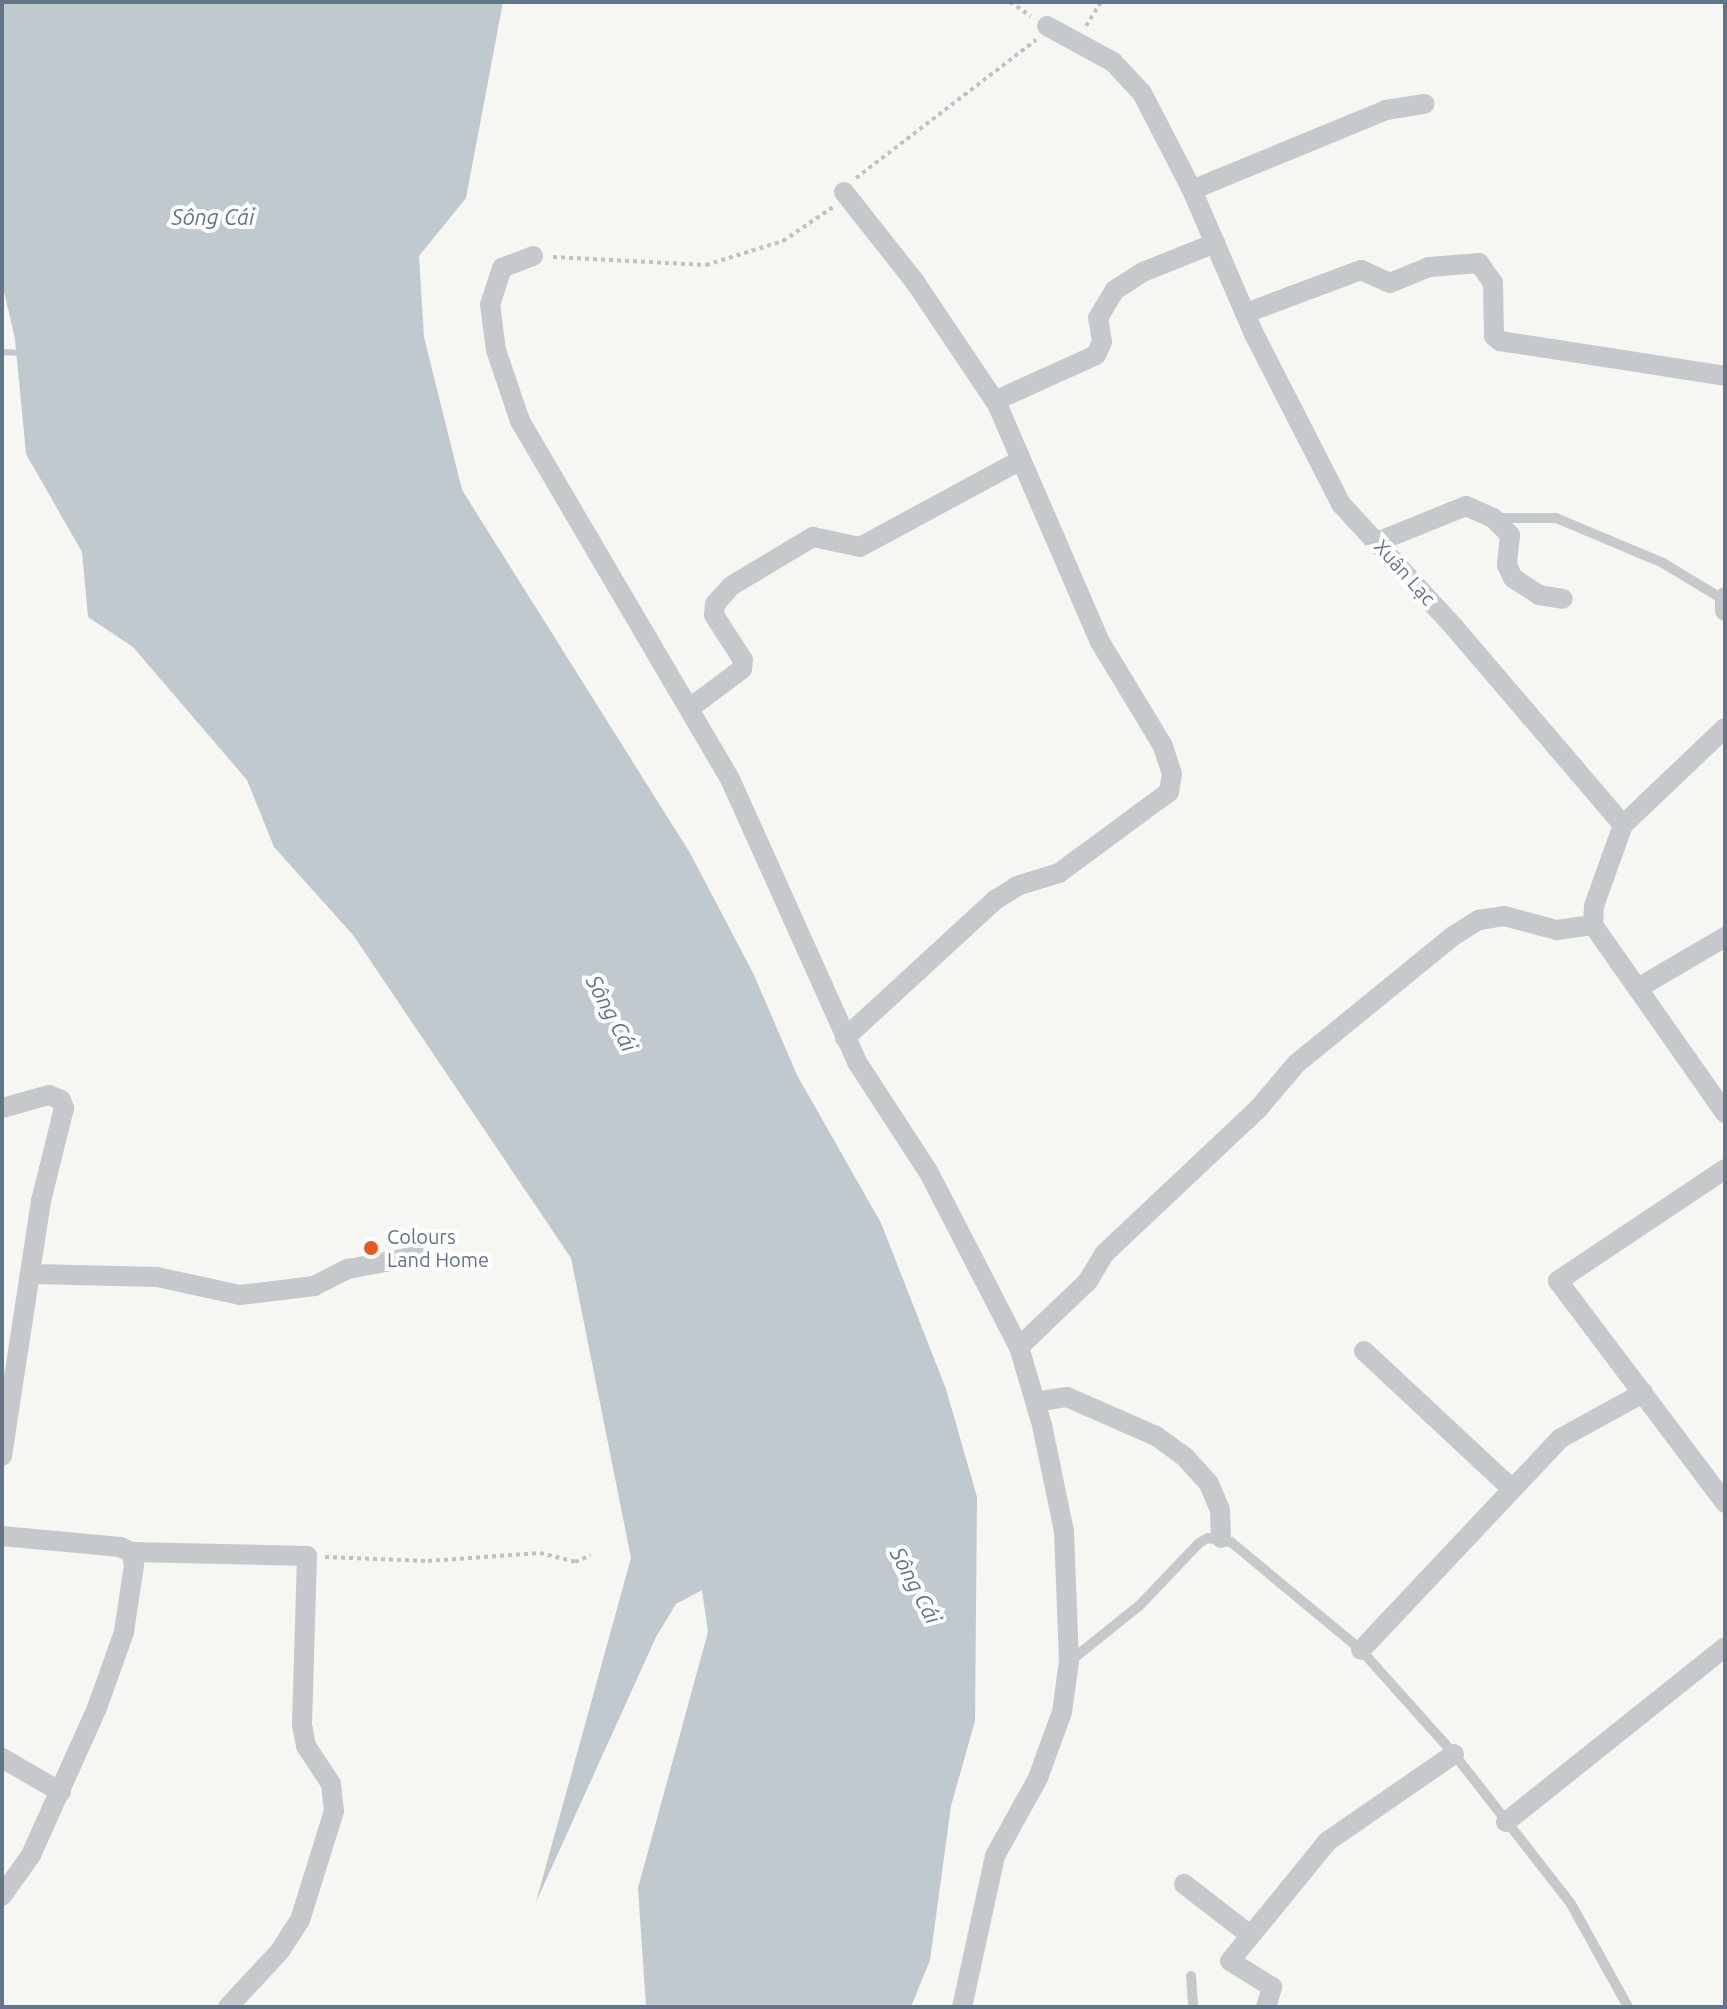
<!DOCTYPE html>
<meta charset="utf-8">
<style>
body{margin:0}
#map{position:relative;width:1727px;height:2009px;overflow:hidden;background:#f6f6f3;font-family:Ubuntu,sans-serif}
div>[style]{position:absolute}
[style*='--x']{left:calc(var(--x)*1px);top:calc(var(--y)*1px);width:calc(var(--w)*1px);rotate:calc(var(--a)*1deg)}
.water>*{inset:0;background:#bfc9ce}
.stream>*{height:6px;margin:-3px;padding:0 3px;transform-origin:3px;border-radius:3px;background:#bfc9ce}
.path>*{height:4px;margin-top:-2px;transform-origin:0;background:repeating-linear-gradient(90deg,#bfc1c3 0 4px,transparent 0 8px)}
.service>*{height:10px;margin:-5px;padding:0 5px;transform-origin:5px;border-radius:5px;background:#c5c9cc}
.minor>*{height:20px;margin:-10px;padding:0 10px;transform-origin:10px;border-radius:10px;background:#c5c9cc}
.dots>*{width:22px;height:22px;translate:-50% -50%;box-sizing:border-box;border:4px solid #fff;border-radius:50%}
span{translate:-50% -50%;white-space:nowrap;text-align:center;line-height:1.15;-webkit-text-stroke:8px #fff;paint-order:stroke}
.street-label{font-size:20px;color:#637586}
.poi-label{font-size:20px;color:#637586}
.left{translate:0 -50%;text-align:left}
.water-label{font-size:22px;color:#5f7782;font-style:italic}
.frame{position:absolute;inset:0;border:4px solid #637586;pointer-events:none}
</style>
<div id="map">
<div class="water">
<i style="clip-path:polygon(2px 2px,503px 2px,466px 198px,419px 256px,424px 337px,462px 490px,690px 853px,754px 975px,797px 1075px,881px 1223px,946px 1389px,977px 1497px,975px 1721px,951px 1806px,930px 1960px,911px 2007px,646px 2007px,638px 1888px,708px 1632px,702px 1590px,676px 1604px,656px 1637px,536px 1902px,631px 1558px,571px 1258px,353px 935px,274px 847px,247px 780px,133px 647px,88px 617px,82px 552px,26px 454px,15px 339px,2px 283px)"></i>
</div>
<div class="stream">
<i style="--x:2;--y:352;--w:20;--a:3"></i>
</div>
<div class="path">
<i style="--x:1010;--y:2;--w:25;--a:34"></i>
<i style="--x:1086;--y:26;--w:28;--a:-58"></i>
<i style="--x:856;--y:178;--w:227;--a:-37.5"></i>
<i style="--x:553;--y:257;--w:153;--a:3"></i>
<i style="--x:706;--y:265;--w:81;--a:-17.3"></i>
<i style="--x:783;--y:241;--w:60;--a:-34.2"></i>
<i style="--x:325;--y:1557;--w:103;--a:2.2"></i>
<i style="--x:428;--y:1561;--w:112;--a:-4.1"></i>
<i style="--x:540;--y:1553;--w:36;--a:14"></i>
<i style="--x:575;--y:1562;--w:17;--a:-24"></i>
</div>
<div class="service">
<i style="--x:1493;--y:518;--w:63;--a:0"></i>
<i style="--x:1556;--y:518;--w:116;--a:22.8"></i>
<i style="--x:1663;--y:563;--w:71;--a:31.2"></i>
<i style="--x:1069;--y:1662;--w:91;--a:-38.8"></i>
<i style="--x:1140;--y:1605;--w:86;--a:-46.4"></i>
<i style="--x:1199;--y:1543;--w:10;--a:-29"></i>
<i style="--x:1208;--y:1538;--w:23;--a:10"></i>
<i style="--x:1231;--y:1542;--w:169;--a:39.7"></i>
<i style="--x:1361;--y:1650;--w:140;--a:48.2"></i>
<i style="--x:1454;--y:1754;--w:190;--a:52"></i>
<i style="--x:1571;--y:1904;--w:118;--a:61"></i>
<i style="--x:1191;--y:1976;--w:31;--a:86"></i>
</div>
<div class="minor">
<i style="--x:1047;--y:26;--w:75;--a:28.6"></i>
<i style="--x:1113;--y:62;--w:42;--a:46.9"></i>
<i style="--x:1142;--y:93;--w:109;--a:62.7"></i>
<i style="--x:1192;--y:190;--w:157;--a:66.7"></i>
<i style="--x:1254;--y:334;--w:191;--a:62.9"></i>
<i style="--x:1341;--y:504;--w:167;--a:47.4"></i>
<i style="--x:1454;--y:627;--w:260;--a:49.5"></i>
<i style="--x:1623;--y:825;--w:86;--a:109.7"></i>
<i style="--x:1594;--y:906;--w:19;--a:93"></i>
<i style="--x:1593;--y:925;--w:230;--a:54.9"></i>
<i style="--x:1192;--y:190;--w:210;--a:-22.4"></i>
<i style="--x:1386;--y:110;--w:39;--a:-9"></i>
<i style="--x:844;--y:192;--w:115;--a:51.7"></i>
<i style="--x:915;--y:282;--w:147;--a:56.1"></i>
<i style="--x:533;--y:256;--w:33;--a:159"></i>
<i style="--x:502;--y:268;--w:38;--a:108"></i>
<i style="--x:490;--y:304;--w:46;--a:82.6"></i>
<i style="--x:496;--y:350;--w:75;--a:71.3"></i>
<i style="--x:520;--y:421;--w:415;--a:59.6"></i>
<i style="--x:730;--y:779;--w:310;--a:65.8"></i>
<i style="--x:857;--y:1062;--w:132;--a:57"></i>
<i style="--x:929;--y:1173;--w:196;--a:62.7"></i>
<i style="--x:1019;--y:1347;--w:81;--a:73.6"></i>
<i style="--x:1042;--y:1425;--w:108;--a:78.3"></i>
<i style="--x:1064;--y:1531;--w:131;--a:87.8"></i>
<i style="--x:1069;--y:1662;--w:50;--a:98"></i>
<i style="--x:1062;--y:1712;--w:70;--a:110"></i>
<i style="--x:1038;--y:1778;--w:89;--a:118.9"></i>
<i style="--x:995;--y:1856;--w:155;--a:102.3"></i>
<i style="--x:1246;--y:313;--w:123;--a:-20.5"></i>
<i style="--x:1361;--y:270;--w:32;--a:24"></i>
<i style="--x:1390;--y:283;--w:42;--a:-22.3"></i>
<i style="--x:1429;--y:267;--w:50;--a:-4.6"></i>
<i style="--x:1479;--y:263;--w:24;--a:55"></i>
<i style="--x:1493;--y:283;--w:53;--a:88.9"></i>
<i style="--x:1494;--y:336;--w:8;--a:40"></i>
<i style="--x:1500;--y:341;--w:228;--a:8.8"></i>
<i style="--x:1377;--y:542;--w:96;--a:-22"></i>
<i style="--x:1466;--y:506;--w:30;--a:24"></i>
<i style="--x:1493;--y:518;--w:24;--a:45"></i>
<i style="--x:1510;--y:535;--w:30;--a:96"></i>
<i style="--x:1507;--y:565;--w:14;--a:65"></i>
<i style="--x:1513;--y:578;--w:31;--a:33"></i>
<i style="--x:1539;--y:595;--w:24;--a:9"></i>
<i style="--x:1725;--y:597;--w:14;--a:90"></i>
<i style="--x:690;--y:708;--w:65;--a:-36.9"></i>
<i style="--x:742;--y:669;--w:9;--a:-84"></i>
<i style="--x:743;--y:660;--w:54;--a:-122.8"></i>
<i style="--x:714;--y:615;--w:11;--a:-85"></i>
<i style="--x:715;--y:604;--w:24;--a:-48"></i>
<i style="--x:731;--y:586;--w:96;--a:-30.9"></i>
<i style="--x:813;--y:537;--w:48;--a:12"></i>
<i style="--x:860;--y:547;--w:181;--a:-28.4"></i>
<i style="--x:1623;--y:825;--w:141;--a:-43.6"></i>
<i style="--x:1638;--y:988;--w:101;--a:-30.4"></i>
<i style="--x:845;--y:1038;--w:204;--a:-42.6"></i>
<i style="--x:995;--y:900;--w:26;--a:-32"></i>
<i style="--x:1017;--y:886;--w:44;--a:-17.2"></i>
<i style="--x:1059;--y:873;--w:137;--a:-36.4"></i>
<i style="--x:1169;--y:792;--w:18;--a:-81"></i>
<i style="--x:1172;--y:774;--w:29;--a:-108"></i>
<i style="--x:1163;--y:746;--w:122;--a:-121.2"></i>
<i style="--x:1100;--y:642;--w:259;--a:-113.4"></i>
<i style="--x:997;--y:404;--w:7;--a:-56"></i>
<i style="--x:1001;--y:398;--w:104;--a:-24.4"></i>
<i style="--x:1096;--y:355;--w:14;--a:-65"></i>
<i style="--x:1102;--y:342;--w:24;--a:-99"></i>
<i style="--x:1098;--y:318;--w:33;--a:-59"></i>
<i style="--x:1115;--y:290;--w:33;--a:-33"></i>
<i style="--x:1143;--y:272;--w:78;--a:-21.9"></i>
<i style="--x:2;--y:1108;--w:49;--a:-15.5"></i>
<i style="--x:49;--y:1095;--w:13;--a:23"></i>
<i style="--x:61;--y:1100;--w:9;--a:69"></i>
<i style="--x:64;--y:1108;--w:96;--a:103.9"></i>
<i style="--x:41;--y:1201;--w:258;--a:98.7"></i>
<i style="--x:1725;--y:1169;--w:201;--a:146.2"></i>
<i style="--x:1558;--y:1281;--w:278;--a:53"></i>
<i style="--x:34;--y:1274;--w:123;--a:1.4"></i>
<i style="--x:157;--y:1277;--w:85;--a:12.2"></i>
<i style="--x:240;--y:1295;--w:75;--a:-6.9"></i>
<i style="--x:314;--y:1286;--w:38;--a:-27"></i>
<i style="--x:348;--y:1269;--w:75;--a:-10.7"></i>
<i style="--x:1019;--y:1347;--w:95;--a:-43.7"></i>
<i style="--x:1088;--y:1281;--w:31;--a:-59"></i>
<i style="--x:1104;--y:1254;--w:212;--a:-43.3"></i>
<i style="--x:1258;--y:1109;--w:59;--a:-49.8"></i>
<i style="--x:1296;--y:1064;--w:203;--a:-39.2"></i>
<i style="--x:1453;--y:936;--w:31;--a:-32"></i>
<i style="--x:1479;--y:920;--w:25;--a:-9"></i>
<i style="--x:1504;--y:916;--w:55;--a:14.8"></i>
<i style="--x:1557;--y:930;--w:36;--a:-8"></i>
<i style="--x:1364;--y:1351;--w:201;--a:43"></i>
<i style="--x:1035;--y:1402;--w:32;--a:-9"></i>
<i style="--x:1067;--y:1397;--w:97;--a:23.7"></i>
<i style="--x:1156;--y:1436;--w:36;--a:36"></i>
<i style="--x:1185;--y:1457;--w:36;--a:48"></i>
<i style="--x:1209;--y:1484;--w:28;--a:67"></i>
<i style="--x:1220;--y:1510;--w:28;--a:88"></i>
<i style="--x:2;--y:1536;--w:119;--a:5.3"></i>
<i style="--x:120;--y:1547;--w:12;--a:24"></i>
<i style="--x:131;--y:1552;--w:13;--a:77"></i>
<i style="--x:134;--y:1565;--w:68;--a:98.5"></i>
<i style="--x:124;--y:1632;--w:81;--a:109.6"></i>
<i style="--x:97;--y:1708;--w:161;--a:114.2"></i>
<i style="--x:31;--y:1855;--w:50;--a:125.3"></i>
<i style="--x:131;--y:1552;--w:176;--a:1.3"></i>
<i style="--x:307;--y:1556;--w:169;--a:91.7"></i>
<i style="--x:302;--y:1725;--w:21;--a:79"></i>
<i style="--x:306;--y:1746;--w:45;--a:56.7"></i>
<i style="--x:331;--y:1784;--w:27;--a:84"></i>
<i style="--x:334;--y:1811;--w:114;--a:107.3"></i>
<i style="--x:300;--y:1920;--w:37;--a:123"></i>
<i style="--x:280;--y:1951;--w:76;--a:132.9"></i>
<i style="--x:1361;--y:1650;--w:291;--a:-46.7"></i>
<i style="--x:1561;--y:1438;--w:94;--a:-28.8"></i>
<i style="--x:2;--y:1758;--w:68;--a:30"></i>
<i style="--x:1506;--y:1822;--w:280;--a:-38.6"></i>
<i style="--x:1184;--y:1884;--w:83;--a:37.7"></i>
<i style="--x:1266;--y:2007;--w:21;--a:-73"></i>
<i style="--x:1272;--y:1987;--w:49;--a:-148.2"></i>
<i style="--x:1230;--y:1961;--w:155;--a:-50.8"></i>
<i style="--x:1328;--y:1841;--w:153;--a:-34.6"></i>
</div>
<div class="dots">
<i style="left:371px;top:1248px;background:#ed561c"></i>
</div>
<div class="street-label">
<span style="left:1405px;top:572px;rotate:48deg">Xuân Lạc</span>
</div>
<div class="poi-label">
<span class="left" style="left:387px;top:1248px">Colours<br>Land Home</span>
</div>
<div class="water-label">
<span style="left:213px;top:217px">Sông Cái</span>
<span style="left:612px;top:1013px;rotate:62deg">Sông Cái</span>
<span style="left:916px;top:1585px;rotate:62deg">Sông Cái</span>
</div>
<div class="frame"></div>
</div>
